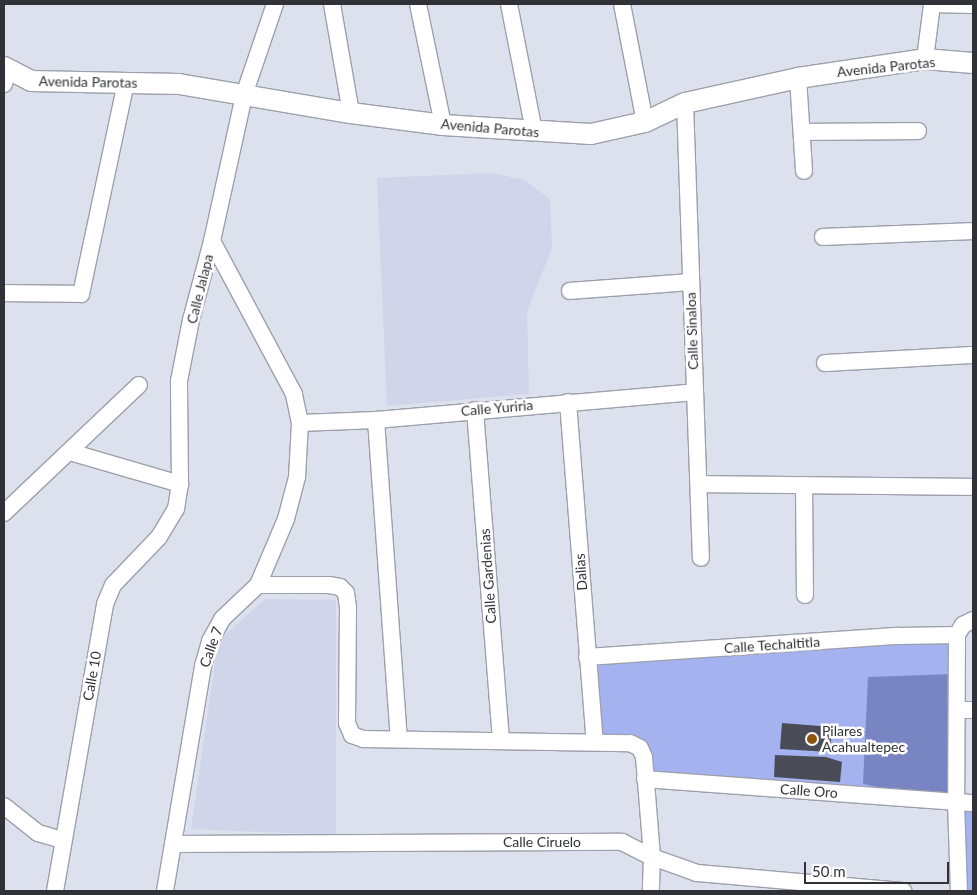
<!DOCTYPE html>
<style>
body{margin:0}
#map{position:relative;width:977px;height:895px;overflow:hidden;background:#dde1ed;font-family:Lato,sans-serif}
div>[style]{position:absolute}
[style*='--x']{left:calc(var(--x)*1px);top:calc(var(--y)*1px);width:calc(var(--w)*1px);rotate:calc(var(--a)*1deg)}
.built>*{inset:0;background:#d0d5e9}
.green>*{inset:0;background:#a4b2f0}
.water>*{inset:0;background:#7885c2}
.building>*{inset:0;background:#494b56}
.roads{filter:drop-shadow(1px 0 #9ca0ac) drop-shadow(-1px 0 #9ca0ac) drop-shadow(0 1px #9ca0ac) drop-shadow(0 -1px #9ca0ac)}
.minor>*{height:16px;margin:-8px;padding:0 8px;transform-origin:8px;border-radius:8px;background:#fff}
.tertiary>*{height:20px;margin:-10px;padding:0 10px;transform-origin:10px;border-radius:10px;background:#fff}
.dots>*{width:14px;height:14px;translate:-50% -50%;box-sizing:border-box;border:2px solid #fff;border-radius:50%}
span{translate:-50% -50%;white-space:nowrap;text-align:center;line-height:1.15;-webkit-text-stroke:5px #fff;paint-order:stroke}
.street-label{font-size:14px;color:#313237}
.poi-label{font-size:14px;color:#313237}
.left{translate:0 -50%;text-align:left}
.frame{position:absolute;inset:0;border:5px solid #313237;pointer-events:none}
.scale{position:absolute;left:804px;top:862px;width:145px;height:22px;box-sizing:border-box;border:2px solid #313237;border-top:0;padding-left:6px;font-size:15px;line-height:18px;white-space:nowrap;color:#313237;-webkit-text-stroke:4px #fff;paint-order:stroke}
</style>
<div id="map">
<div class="built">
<i style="clip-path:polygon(492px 173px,525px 180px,550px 199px,552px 248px,527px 311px,529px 394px,387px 406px,377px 178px)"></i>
<i style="clip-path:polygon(265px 599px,336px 600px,336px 835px,191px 829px,218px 641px)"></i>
</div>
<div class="green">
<i style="clip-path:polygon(951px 641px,956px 802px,645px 779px,640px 748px,595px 742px,593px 663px)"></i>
<i style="clip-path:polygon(962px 806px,973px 807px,973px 891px,963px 891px)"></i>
</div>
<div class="water">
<i style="clip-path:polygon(954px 674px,956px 802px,863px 784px,868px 677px)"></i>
</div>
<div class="building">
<i style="clip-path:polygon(782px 723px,832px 727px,830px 752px,780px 749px)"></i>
<i style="clip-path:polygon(775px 755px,826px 757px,842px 762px,840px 782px,774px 777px)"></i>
</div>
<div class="roads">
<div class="minor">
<i style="--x:332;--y:4;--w:111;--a:80.1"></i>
<i style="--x:418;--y:4;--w:124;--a:78.3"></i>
<i style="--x:509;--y:4;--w:130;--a:78.9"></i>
<i style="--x:622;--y:4;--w:120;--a:79"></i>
<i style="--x:932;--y:4;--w:41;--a:1.4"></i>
<i style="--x:925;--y:59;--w:55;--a:-82.7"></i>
<i style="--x:798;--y:78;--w:93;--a:86.3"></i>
<i style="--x:4;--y:84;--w:16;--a:-75"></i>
<i style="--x:685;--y:103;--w:455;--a:88"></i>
<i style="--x:802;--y:132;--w:116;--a:-0.5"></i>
<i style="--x:823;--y:237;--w:150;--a:-2.3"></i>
<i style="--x:570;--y:291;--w:120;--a:-4.3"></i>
<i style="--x:4;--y:293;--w:77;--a:0.7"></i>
<i style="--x:81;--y:294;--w:216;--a:-78"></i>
<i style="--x:825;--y:363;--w:148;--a:-3.1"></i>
<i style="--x:568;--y:402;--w:341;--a:85.5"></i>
<i style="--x:475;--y:410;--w:332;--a:85.5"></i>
<i style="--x:376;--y:420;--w:320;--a:85.9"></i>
<i style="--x:300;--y:423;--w:76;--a:-2.3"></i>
<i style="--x:376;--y:420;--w:320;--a:-5"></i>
<i style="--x:70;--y:452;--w:115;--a:16.2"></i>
<i style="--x:699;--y:484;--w:274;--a:0.6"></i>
<i style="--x:804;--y:485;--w:110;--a:89.5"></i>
<i style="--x:4;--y:513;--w:186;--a:-43.5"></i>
<i style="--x:258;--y:585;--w:71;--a:0"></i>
<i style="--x:329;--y:585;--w:11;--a:10"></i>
<i style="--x:340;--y:587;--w:8;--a:45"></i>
<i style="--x:346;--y:593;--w:15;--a:82"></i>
<i style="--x:348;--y:608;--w:115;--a:90.5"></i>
<i style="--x:347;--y:723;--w:13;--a:67"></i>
<i style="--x:352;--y:735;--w:12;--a:20"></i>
<i style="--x:363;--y:739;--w:267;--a:0.9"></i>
<i style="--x:630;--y:743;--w:11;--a:27"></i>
<i style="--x:640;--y:748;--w:10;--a:66"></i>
<i style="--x:644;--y:757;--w:100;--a:85.4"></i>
<i style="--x:652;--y:857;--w:34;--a:92"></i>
<i style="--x:957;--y:635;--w:167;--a:90.3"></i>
<i style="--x:956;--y:802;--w:89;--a:88.1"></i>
<i style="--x:957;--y:635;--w:12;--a:-59"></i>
<i style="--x:963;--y:625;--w:11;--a:-27"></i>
<i style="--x:587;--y:657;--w:312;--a:-3.9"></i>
<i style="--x:898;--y:636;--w:59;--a:-1"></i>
<i style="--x:957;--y:710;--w:16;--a:0"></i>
<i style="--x:645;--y:779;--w:329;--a:4.2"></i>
<i style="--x:4;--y:806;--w:43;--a:38.5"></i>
<i style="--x:38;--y:833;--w:26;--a:16"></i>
<i style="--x:173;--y:844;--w:449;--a:-0.3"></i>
<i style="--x:622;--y:842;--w:34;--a:27"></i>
<i style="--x:652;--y:857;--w:48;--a:19.6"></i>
<i style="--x:697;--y:873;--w:207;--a:5"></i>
<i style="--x:55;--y:891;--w:291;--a:-80.1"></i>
<i style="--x:105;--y:604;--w:21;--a:-67"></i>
<i style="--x:113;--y:585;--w:66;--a:-46.2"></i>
<i style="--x:159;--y:537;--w:33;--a:-59"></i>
<i style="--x:176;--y:509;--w:25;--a:-81"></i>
<i style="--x:180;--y:484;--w:103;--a:-90.6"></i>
<i style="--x:179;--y:381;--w:62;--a:-78.9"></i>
<i style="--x:191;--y:320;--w:82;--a:-75.1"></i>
<i style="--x:212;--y:241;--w:149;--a:-77.6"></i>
<i style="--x:244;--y:95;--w:96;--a:-71.2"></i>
<i style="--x:165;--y:891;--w:228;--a:-80.4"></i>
<i style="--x:203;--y:666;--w:26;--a:-74"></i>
<i style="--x:210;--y:641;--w:25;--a:-61"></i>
<i style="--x:222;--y:619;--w:50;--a:-43.4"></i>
<i style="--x:258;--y:585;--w:72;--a:-67"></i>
<i style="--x:286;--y:519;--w:43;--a:-75.3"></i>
<i style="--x:297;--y:477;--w:54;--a:-86.8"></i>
<i style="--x:300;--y:423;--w:30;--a:-102"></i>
<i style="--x:294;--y:394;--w:174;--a:-118.2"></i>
</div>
<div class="tertiary">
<i style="--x:4;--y:67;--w:30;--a:27"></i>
<i style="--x:31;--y:81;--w:148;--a:1.2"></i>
<i style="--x:179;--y:84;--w:174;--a:9.6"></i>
<i style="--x:351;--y:113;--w:93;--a:7.4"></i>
<i style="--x:443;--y:125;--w:148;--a:3.5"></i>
<i style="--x:591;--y:134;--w:55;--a:-12.5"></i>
<i style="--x:645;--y:122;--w:44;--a:-25.4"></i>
<i style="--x:685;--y:103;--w:116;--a:-12.5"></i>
<i style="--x:798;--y:78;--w:128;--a:-8.5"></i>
<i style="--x:925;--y:59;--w:48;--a:4.8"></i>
</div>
</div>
<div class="dots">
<i style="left:812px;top:739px;background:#8c530a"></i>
</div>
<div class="street-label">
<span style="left:886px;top:67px;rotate:-6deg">Avenida Parotas</span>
<span style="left:88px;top:82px;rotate:1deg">Avenida Parotas</span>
<span style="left:490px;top:128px;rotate:5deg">Avenida Parotas</span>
<span style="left:200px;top:289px;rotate:-76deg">Calle Jalapa</span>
<span style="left:692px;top:331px;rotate:-92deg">Calle Sinaloa</span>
<span style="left:497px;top:408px;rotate:-5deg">Calle Yuriria</span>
<span style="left:581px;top:572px;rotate:-94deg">Dalias</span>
<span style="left:488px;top:576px;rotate:-94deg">Calle Gardenias</span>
<span style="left:772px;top:645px;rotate:-4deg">Calle Techaltitla</span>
<span style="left:211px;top:647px;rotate:-70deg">Calle 7</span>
<span style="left:92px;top:676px;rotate:-80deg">Calle 10</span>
<span style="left:809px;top:791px;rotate:4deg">Calle Oro</span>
<span style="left:542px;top:842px">Calle Ciruelo</span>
</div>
<div class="poi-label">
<span class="left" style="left:822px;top:739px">Pilares<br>Acahualtepec</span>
</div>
<div class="frame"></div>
<div class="scale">50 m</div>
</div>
